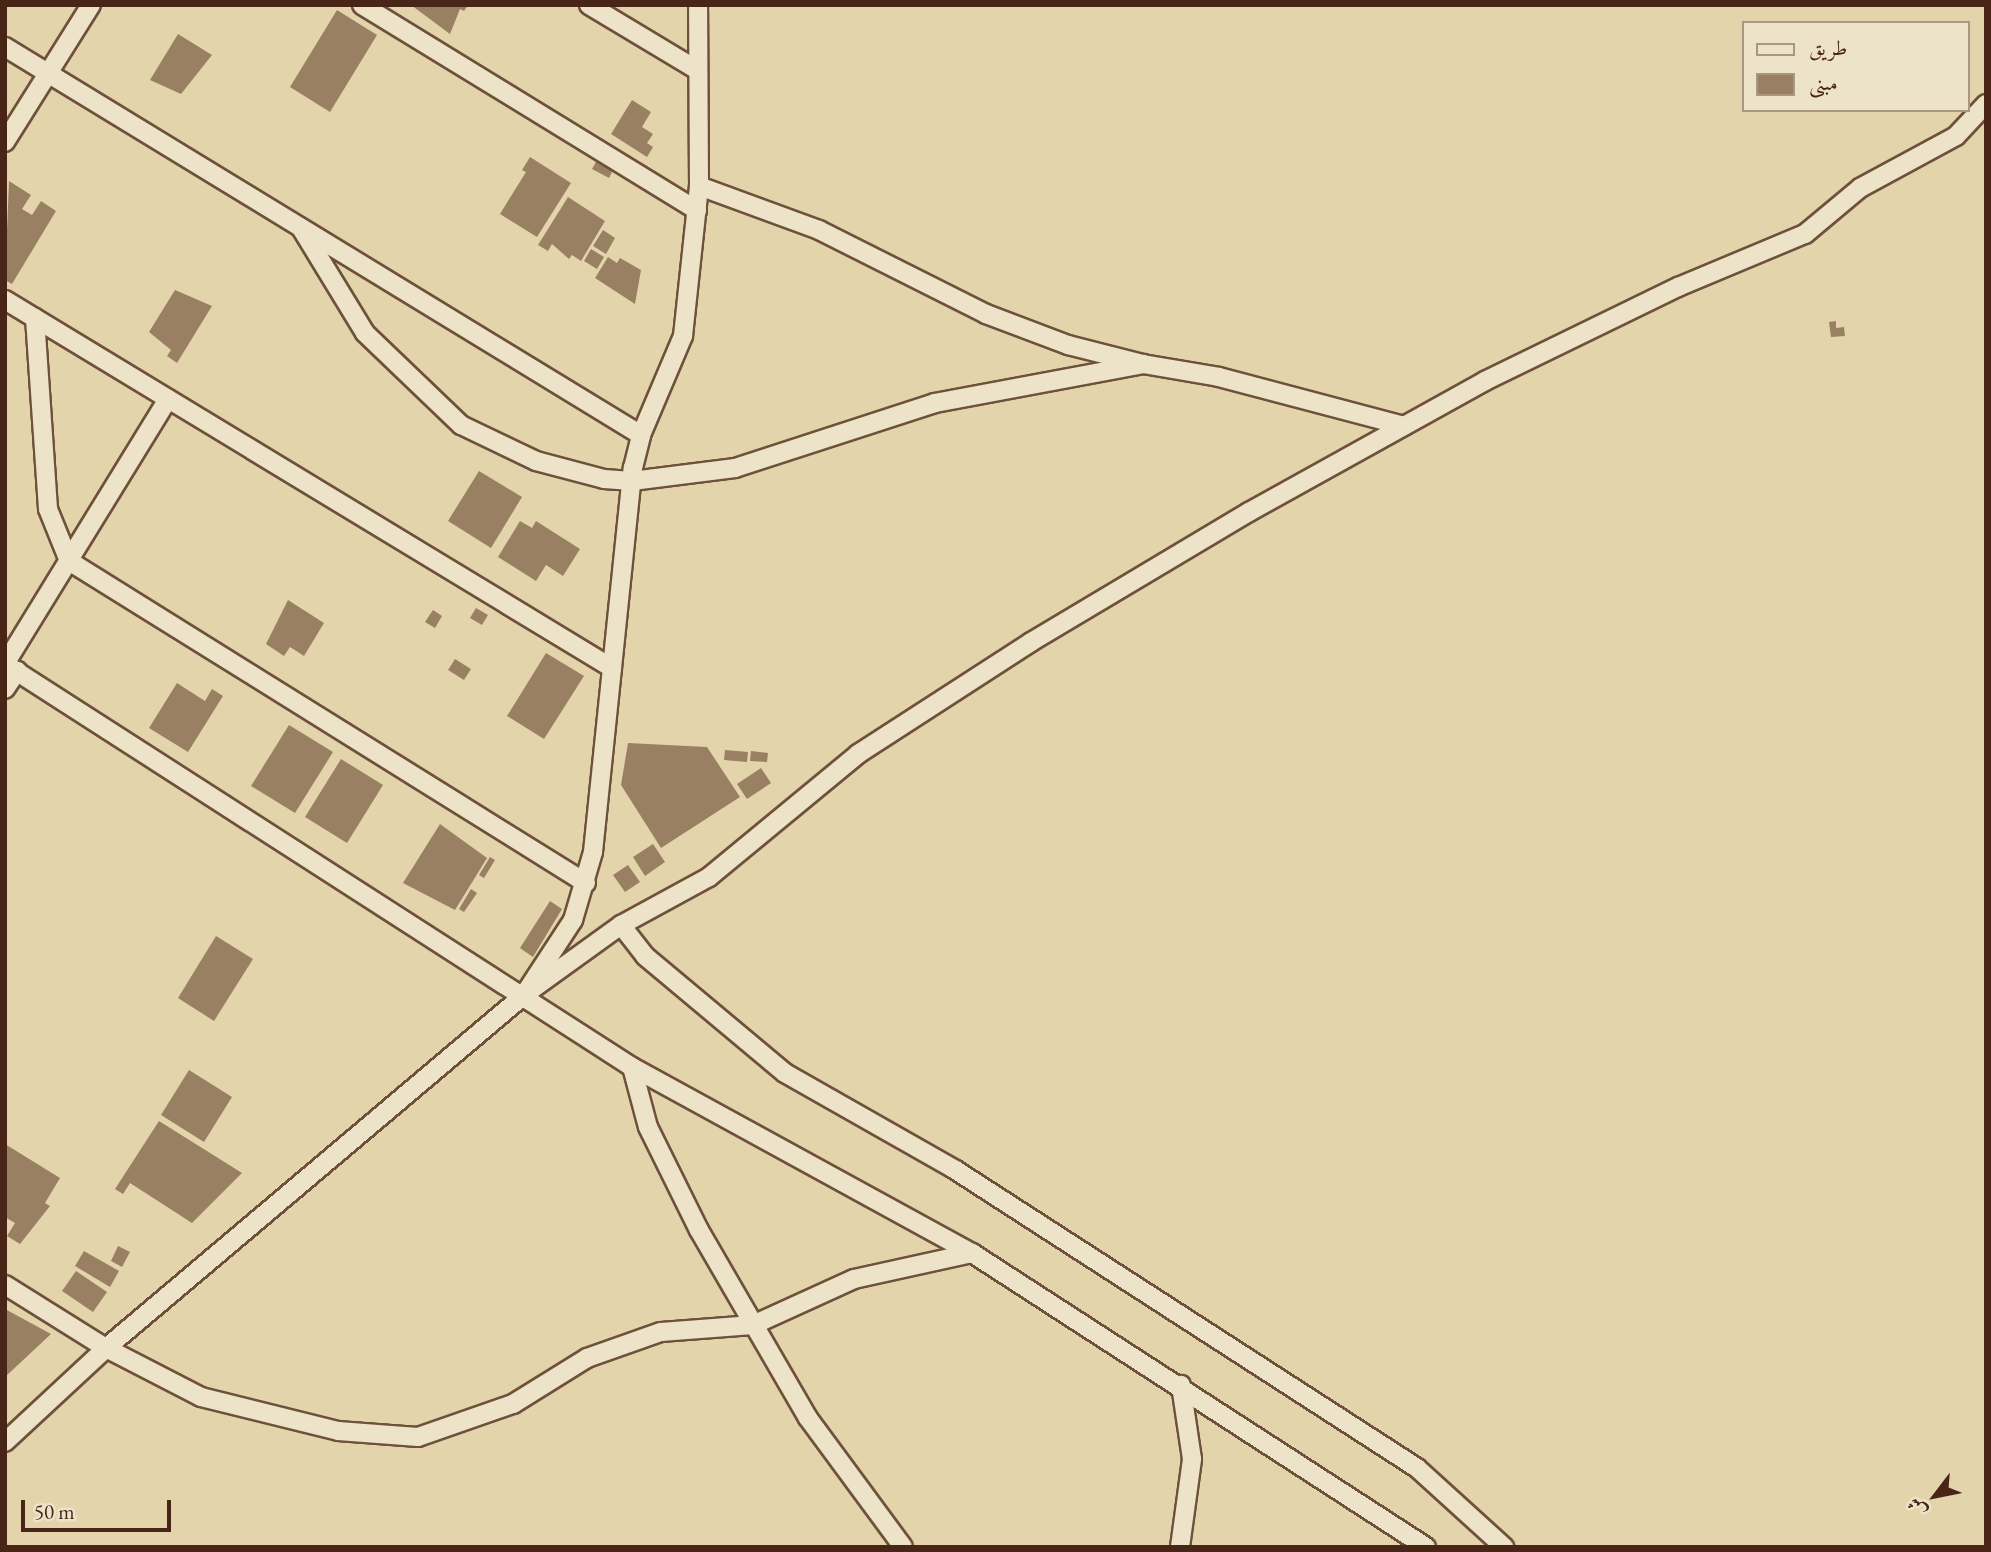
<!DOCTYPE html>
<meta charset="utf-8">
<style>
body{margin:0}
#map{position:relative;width:1991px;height:1552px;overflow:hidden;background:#e3d4ab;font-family:"EB Garamond",Amiri,serif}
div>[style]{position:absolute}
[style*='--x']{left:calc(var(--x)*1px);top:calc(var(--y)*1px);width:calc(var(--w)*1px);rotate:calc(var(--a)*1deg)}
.building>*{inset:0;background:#998063}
.roads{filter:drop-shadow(2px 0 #6f513b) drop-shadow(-2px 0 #6f513b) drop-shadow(0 2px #6f513b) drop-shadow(0 -2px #6f513b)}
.street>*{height:18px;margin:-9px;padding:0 9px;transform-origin:9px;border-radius:9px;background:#ede3c8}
span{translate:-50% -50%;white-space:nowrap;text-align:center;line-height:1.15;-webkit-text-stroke:7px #ede3c8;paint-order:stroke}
.frame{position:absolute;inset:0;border:7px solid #482516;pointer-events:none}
.legend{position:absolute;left:1742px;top:21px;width:228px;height:91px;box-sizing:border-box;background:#ede3c8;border:2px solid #ab9781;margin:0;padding:9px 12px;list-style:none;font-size:21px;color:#482516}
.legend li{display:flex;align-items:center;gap:14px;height:35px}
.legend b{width:35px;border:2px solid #ab9781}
.north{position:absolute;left:1900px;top:1461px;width:70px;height:70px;-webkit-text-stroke:5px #ede3c8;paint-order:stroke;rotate:238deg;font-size:19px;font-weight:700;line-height:28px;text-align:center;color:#482516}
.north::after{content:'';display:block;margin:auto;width:24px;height:32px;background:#482516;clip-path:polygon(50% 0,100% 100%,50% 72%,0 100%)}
.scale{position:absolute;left:21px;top:1500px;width:150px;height:32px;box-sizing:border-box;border:4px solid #482516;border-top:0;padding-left:9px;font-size:21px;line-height:24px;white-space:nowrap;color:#482516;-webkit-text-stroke:5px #ede3c8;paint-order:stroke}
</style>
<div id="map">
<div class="building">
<i style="clip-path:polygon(411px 5px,468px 5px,464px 11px,460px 9px,450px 34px)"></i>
<i style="clip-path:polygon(337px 10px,377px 35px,330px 112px,290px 87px)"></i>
<i style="clip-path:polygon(178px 34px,212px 55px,181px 94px,150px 80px)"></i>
<i style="clip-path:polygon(632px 100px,651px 112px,642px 127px,653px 134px,647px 143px,653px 147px,647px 157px,611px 134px)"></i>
<i style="clip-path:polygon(530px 157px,571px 183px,537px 237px,500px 214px,526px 172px,522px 170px)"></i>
<i style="clip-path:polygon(597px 160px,613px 170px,609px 178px,592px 169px)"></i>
<i style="clip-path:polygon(9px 181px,31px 195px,22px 209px,32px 215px,41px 201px,56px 211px,12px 284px,5px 280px)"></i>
<i style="clip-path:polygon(568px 197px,605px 221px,581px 261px,572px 255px,569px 259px,552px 244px,548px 251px,538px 245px)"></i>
<i style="clip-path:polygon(603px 230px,615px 238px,606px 254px,593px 246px)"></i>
<i style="clip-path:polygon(591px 249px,604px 257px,597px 269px,584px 261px)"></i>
<i style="clip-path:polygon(608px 257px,617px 263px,620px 258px,641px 270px,635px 304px,595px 278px)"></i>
<i style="clip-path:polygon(175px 290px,212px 306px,177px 363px,167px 356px,171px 350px,149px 332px)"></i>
<i style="clip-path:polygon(1836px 321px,1836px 328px,1844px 327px,1845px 336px,1831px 337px,1829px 322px)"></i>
<i style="clip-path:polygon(479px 471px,522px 497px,491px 548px,448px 521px)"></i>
<i style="clip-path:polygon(520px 521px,532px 528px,536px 521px,580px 549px,563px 576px,546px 565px,536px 581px,498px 557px)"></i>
<i style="clip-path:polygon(288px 600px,324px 623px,304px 656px,290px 647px,284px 656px,266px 644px)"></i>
<i style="clip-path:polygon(476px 608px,488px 615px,482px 625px,470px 618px)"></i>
<i style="clip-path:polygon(433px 610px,442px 616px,435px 628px,425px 622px)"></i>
<i style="clip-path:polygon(546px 653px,584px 676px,544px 739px,507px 716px)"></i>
<i style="clip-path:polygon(455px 659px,471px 669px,464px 680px,448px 670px)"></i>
<i style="clip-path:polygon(177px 683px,205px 701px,212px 689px,223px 696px,188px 752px,149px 728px)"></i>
<i style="clip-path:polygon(289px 725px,333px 752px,295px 813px,251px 786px)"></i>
<i style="clip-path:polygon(628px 743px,707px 747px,740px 797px,661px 848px,621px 785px)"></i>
<i style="clip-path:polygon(725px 750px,748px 752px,747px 762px,724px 760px)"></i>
<i style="clip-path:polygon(751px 751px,768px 753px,767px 762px,750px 761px)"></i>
<i style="clip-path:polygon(341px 759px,383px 785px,347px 843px,305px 817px)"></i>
<i style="clip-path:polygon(761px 768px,771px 783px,747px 799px,737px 784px)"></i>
<i style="clip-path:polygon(440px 824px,487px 858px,455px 910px,403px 883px)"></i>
<i style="clip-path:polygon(653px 844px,665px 862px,645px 876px,633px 857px)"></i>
<i style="clip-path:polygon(490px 857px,495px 860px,484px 878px,479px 875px)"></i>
<i style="clip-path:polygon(628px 865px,640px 882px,625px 892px,613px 875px)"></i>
<i style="clip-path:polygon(471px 889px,477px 893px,464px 912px,459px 909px)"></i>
<i style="clip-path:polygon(550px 901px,562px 909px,533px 957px,520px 948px)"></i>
<i style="clip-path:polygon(216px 936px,253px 959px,214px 1021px,178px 998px)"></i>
<i style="clip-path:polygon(189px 1070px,232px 1097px,204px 1142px,161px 1115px)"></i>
<i style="clip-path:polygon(159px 1121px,242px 1173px,192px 1223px,130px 1183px,123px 1194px,115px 1189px)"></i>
<i style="clip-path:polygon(5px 1144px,60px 1178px,45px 1203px,50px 1206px,20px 1244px,7px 1236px,15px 1223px,5px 1217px)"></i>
<i style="clip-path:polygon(118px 1246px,130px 1252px,122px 1267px,111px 1261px)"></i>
<i style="clip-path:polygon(84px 1251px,119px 1271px,110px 1287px,75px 1266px)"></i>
<i style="clip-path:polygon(76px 1271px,107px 1292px,93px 1312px,62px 1291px)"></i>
<i style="clip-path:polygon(5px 1309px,51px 1334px,5px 1377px)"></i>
</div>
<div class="roads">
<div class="street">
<i style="--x:362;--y:5;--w:393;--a:31.5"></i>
<i style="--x:589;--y:5;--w:126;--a:31"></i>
<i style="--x:5;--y:47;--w:745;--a:31.39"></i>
<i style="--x:5;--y:142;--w:162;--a:-57.9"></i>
<i style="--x:699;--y:186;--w:128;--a:20.1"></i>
<i style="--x:819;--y:230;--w:187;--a:26.7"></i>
<i style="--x:986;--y:314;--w:88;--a:20.7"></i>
<i style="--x:1068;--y:345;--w:77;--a:14.2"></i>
<i style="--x:1143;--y:364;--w:77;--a:9.7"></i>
<i style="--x:1219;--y:377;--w:191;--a:14.8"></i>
<i style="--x:301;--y:228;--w:123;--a:58.6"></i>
<i style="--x:365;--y:333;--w:133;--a:43.8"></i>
<i style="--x:461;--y:425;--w:83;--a:25.6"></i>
<i style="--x:536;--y:461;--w:70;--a:14.8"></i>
<i style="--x:604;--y:479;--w:28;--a:4"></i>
<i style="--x:632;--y:481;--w:104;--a:-7.2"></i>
<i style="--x:735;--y:468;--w:210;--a:-18"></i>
<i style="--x:935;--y:403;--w:212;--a:-10.6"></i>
<i style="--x:5;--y:300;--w:710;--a:31.23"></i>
<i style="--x:35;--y:318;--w:191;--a:86.1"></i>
<i style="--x:48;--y:509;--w:56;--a:68"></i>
<i style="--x:69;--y:561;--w:609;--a:31.92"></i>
<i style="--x:168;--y:399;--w:311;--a:121.6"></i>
<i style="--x:5;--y:664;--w:745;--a:32.73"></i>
<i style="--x:632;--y:1067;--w:388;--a:28.7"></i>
<i style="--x:972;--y:1253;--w:541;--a:32.93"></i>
<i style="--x:5;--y:689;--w:22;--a:-56"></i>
<i style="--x:621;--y:925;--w:39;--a:52"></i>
<i style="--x:645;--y:956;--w:182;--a:39.9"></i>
<i style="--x:785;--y:1073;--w:194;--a:29.6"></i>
<i style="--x:954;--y:1169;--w:551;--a:32.85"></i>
<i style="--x:1417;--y:1468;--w:118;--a:42.2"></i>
<i style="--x:524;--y:995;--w:120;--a:-35.8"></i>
<i style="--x:621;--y:925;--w:100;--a:-28.6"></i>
<i style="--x:709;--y:877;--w:193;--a:-39.5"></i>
<i style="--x:858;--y:754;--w:206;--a:-32.9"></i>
<i style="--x:1031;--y:642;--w:254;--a:-30.8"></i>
<i style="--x:1249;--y:512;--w:270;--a:-29"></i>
<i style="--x:1485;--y:381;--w:215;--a:-26"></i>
<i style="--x:1678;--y:287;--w:138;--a:-22.7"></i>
<i style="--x:1805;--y:234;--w:72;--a:-39.9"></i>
<i style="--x:1860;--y:188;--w:109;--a:-28.4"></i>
<i style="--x:1956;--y:136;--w:44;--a:-46.8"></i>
<i style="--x:632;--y:1067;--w:62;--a:75.1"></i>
<i style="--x:648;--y:1127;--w:115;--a:63.7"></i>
<i style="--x:699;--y:1230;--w:217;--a:59.9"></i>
<i style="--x:808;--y:1418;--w:160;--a:53.6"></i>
<i style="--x:5;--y:1285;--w:119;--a:32"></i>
<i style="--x:106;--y:1348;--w:107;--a:27.3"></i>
<i style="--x:201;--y:1397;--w:141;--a:13.9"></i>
<i style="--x:338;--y:1431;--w:80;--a:4.3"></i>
<i style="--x:418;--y:1437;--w:101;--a:-19.2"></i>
<i style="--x:513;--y:1404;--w:87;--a:-31.9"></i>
<i style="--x:587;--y:1358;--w:78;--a:-19.4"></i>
<i style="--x:661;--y:1332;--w:92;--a:-4.4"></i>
<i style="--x:753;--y:1325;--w:111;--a:-24.5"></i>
<i style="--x:854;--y:1279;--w:121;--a:-12.4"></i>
<i style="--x:5;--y:1442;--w:138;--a:-42.9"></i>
<i style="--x:106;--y:1348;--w:547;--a:-40.18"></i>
<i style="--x:524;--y:995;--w:90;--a:-56.8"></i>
<i style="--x:573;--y:920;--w:71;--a:-73.6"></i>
<i style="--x:593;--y:852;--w:386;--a:-84.1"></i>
<i style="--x:633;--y:468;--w:34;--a:-76"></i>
<i style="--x:641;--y:435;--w:108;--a:-67"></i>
<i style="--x:683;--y:336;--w:151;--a:-83.9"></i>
<i style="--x:699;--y:186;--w:181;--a:-90.3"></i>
<i style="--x:1180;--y:1547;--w:89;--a:-82.2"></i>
<i style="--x:1192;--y:1459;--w:75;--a:-98.5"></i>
</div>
</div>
<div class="frame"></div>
<ul class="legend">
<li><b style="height:9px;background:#ede3c8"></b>طريق</li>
<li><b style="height:19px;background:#998063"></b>مبنى</li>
</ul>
<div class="north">ش</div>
<div class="scale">50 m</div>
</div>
